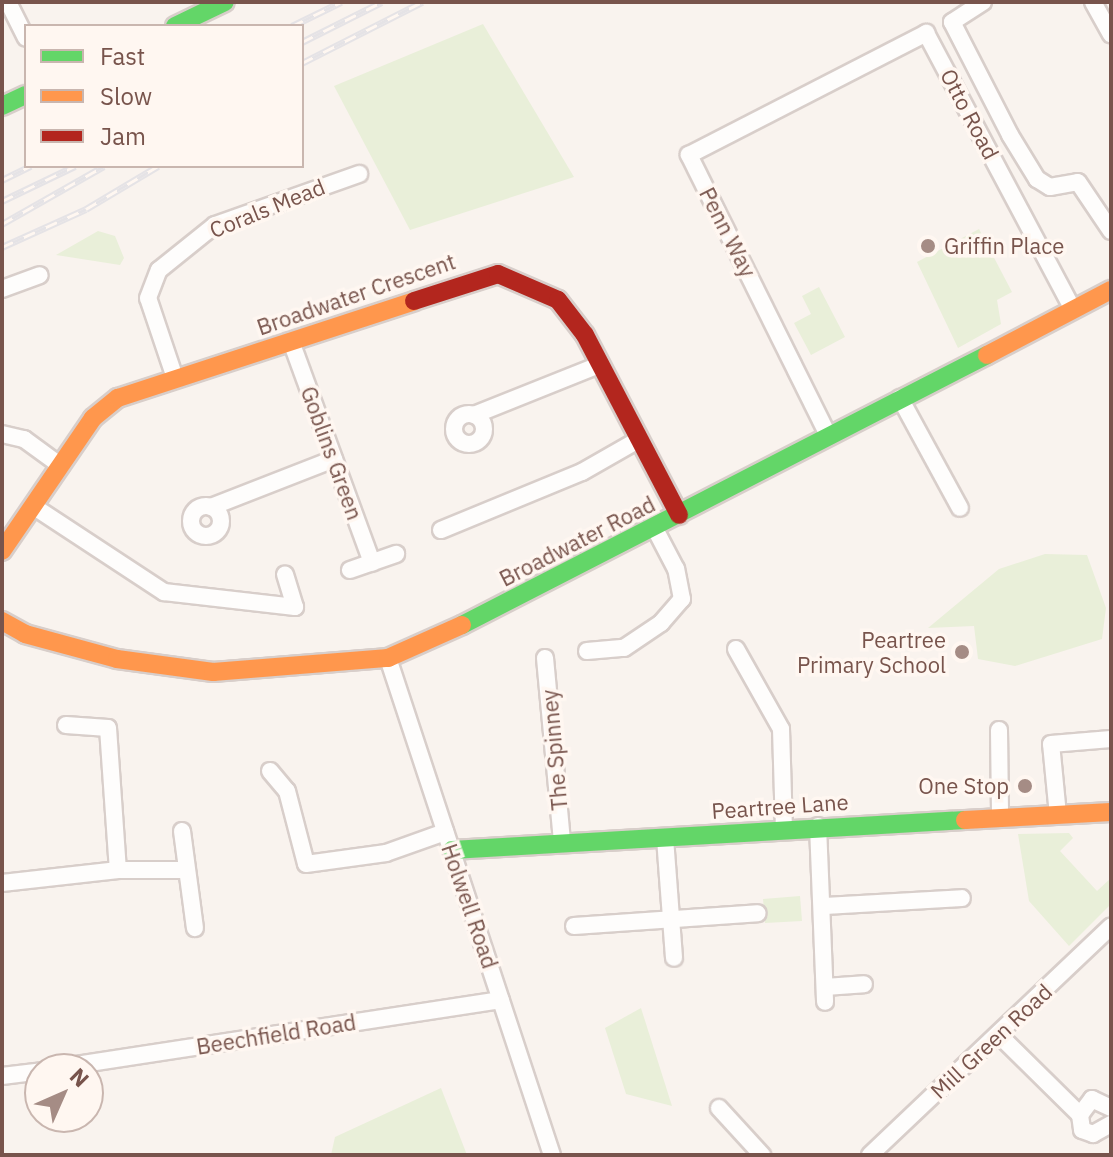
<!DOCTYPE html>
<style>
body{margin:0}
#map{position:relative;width:1113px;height:1157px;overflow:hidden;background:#f9f3ee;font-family:"IBM Plex Sans",sans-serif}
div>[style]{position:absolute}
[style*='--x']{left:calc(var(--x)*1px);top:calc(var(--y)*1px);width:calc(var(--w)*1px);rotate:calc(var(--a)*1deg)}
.green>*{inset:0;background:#e9efd9}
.roads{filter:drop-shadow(2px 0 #d8ceca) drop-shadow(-2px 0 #d8ceca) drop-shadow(0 2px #d8ceca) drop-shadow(0 -2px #d8ceca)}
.street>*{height:16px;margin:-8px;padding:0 8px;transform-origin:8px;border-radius:8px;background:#fefdfc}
.street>.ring{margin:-8px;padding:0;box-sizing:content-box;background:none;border:16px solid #fefdfc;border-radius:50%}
.fast>*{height:18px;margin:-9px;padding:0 9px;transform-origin:9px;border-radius:9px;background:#63d668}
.slow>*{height:18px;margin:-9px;padding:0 9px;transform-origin:9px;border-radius:9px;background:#ff974d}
.jam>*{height:18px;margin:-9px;padding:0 9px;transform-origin:9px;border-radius:9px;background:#b3261e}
.rail>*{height:7px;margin-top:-3.5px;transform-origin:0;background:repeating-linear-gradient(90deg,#fff7f1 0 12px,#e5e3e6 0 24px);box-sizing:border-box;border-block:2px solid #e5e3e6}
.dots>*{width:22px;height:22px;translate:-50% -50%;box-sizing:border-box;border:4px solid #fff7f1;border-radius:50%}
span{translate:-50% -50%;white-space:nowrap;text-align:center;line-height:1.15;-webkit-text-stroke:7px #fff7f1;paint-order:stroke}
.street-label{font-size:22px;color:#78544c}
.poi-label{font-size:22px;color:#78544c}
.left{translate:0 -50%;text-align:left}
.right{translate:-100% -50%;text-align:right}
.frame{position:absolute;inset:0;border:4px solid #78544c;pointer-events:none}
.legend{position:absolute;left:24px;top:24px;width:280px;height:144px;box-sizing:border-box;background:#fff7f1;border:2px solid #c9b6af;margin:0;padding:10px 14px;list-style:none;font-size:24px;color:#78544c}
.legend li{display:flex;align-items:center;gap:16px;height:40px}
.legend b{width:40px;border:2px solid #c9b6af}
.north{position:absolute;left:24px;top:1053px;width:80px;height:80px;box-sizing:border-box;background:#fff7f1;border:2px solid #c9b6af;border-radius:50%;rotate:45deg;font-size:22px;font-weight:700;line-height:32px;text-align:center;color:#78544c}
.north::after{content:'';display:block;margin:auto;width:28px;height:36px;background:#a58c85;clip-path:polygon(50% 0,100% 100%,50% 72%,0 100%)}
</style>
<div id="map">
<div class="green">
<i style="clip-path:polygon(483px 24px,574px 177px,410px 230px,334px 86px)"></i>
<i style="clip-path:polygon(979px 229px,1012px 292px,997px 300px,1001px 324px,958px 348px,917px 262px)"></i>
<i style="clip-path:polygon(98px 231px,115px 236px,124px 258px,120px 265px,56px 255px)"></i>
<i style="clip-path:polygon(819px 287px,845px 337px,811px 355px,794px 323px,811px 314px,802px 296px)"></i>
<i style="clip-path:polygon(1045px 554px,1087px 555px,1106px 608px,1102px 639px,1015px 666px,978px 659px,974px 626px,928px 628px,999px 569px)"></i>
<i style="clip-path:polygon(1069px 833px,1073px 838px,1060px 851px,1097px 891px,1111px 878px,1111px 904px,1069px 946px,1029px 901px,1018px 834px)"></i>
<i style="clip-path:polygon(800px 896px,802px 921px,765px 923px,763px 899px)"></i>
<i style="clip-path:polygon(641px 1008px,672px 1106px,626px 1094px,605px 1028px)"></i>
<i style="clip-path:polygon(441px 1088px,467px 1155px,331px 1155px,335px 1137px)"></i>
</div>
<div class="roads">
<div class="street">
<i style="--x:8;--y:2;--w:40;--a:63.4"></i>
<i style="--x:983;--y:2;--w:37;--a:147"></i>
<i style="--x:952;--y:22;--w:127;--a:62.8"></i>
<i style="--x:1010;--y:135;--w:52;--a:58.5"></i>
<i style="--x:1037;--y:179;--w:15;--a:32"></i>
<i style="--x:1050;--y:187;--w:28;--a:-10"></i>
<i style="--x:1078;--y:182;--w:59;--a:56"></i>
<i style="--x:1093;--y:2;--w:37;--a:61"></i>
<i style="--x:2;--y:289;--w:40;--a:-20.2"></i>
<i style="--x:292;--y:344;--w:233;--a:69.9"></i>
<i style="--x:175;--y:378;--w:84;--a:-108.6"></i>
<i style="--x:148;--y:298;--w:30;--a:-69"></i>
<i style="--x:159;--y:270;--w:72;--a:-38.8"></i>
<i style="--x:215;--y:225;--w:153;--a:-19.5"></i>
<i style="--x:900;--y:398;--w:125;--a:61.4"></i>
<i class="ring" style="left:454px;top:414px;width:14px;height:14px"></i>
<i style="--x:474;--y:415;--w:135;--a:-21.8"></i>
<i style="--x:2;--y:434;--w:23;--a:13"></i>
<i style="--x:24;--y:439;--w:46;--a:36.1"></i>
<i style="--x:828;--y:435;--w:313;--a:-116.4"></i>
<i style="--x:689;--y:155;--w:267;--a:-27.2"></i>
<i style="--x:926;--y:33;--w:313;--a:62"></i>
<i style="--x:33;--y:506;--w:157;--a:33.3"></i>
<i style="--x:164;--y:592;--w:132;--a:6.5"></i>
<i style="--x:295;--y:607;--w:34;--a:-107"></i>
<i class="ring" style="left:191px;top:506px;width:14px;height:14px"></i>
<i style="--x:211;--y:507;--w:132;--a:-21.3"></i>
<i style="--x:441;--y:530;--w:152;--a:-22.4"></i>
<i style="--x:582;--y:472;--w:64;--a:-29.7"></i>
<i style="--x:350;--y:570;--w:49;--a:-19.2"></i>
<i style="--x:736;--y:649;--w:92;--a:60.6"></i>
<i style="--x:781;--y:729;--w:100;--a:88.3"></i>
<i style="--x:587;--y:651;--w:37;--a:-5"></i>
<i style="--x:624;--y:648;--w:45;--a:-34"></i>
<i style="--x:661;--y:623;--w:32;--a:-49"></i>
<i style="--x:682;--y:599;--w:31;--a:-101"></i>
<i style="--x:676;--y:569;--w:47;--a:-117.6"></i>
<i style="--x:388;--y:658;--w:523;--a:71.74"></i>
<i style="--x:545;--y:658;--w:186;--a:84.7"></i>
<i style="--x:66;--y:725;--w:42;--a:4.1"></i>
<i style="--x:108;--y:728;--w:142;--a:86"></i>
<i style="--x:999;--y:730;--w:87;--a:89.3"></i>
<i style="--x:270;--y:771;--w:26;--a:50"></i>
<i style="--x:287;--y:791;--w:75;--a:75.4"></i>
<i style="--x:306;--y:864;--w:81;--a:-7.8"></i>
<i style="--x:386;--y:853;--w:63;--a:-19.6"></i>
<i style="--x:1058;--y:815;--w:71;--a:-95.6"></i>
<i style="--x:1051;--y:744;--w:60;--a:-4.8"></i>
<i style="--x:818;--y:826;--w:176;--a:87.7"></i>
<i style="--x:182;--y:831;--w:98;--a:82.4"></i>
<i style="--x:665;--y:838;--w:120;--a:85.7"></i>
<i style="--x:2;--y:883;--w:117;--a:-6.4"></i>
<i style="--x:118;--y:870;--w:66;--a:0"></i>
<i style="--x:825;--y:906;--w:137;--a:-3.3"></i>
<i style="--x:574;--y:926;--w:184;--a:-4"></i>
<i style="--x:825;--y:987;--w:39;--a:-4"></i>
<i style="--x:998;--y:1034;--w:115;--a:44.6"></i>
<i style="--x:50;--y:1069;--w:456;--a:-8.7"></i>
<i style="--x:2;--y:1076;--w:38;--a:-7"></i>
<i style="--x:719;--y:1108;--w:64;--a:47.5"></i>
<i style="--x:1111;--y:1108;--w:21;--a:-155"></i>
<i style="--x:1092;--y:1099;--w:20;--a:127"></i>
<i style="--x:1080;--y:1115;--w:15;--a:82"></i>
<i style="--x:1082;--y:1130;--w:12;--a:20"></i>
<i style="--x:1093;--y:1134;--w:21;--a:-29"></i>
<i style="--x:870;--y:1155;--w:332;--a:-43.5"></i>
</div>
<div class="fast">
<i style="--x:175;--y:26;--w:55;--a:-25.6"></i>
<i style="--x:2;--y:106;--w:26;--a:-25"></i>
<i style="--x:462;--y:625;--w:590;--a:-27.22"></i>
<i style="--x:452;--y:850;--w:514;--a:-3.35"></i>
</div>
<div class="slow">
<i style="--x:987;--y:355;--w:140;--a:-27.7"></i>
<i style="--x:2;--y:551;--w:161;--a:-55.6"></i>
<i style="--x:93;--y:418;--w:32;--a:-39"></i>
<i style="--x:118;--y:398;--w:311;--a:-18.1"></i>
<i style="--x:2;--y:621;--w:26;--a:29"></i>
<i style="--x:25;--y:634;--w:95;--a:15.2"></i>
<i style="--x:117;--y:659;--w:97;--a:7.7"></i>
<i style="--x:213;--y:672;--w:176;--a:-4.6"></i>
<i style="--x:388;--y:658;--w:81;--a:-24"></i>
<i style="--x:965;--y:820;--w:146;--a:-3.1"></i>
</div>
<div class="jam">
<i style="--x:414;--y:301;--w:88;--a:-17.8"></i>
<i style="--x:498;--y:274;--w:65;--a:23.4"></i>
<i style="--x:558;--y:300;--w:44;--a:52.4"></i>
<i style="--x:585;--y:335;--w:203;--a:62.4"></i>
</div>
</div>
<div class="rail">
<i style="--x:292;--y:26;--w:55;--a:-26.1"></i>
<i style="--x:302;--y:42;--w:89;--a:-26.6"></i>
<i style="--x:302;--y:63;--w:135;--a:-26.9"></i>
<i style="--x:2;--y:180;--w:32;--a:-26"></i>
<i style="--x:2;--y:201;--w:81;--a:-25.6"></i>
<i style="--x:2;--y:224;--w:117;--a:-29.6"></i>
<i style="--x:2;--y:247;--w:92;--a:-24.3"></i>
<i style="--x:86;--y:209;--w:84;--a:-30.8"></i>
</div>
<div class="dots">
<i style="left:928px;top:246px;background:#a58c85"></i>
<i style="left:962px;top:652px;background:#a58c85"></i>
<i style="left:1025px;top:786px;background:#a58c85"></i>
</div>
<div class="street-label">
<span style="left:970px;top:114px;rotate:62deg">Otto Road</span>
<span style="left:267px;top:208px;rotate:-22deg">Corals Mead</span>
<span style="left:728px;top:232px;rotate:63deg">Penn Way</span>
<span style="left:356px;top:294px;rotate:-19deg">Broadwater Crescent</span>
<span style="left:332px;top:453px;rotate:70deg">Goblins Green</span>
<span style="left:577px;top:541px;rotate:-27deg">Broadwater Road</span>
<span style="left:554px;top:750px;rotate:-95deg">The Spinney</span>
<span style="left:780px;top:806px;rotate:-4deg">Peartree Lane</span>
<span style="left:470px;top:906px;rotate:71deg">Holwell Road</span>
<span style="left:276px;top:1034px;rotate:-9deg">Beechfield Road</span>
<span style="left:991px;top:1041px;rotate:-43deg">Mill Green Road</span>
</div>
<div class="poi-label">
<span class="left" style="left:944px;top:246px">Griffin Place</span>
<span class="right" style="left:946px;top:652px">Peartree<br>Primary School</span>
<span class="right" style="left:1009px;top:786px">One Stop</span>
</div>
<div class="frame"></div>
<ul class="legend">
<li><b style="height:10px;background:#63d668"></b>Fast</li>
<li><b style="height:10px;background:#ff974d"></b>Slow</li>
<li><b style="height:10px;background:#b3261e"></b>Jam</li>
</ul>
<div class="north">N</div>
</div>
